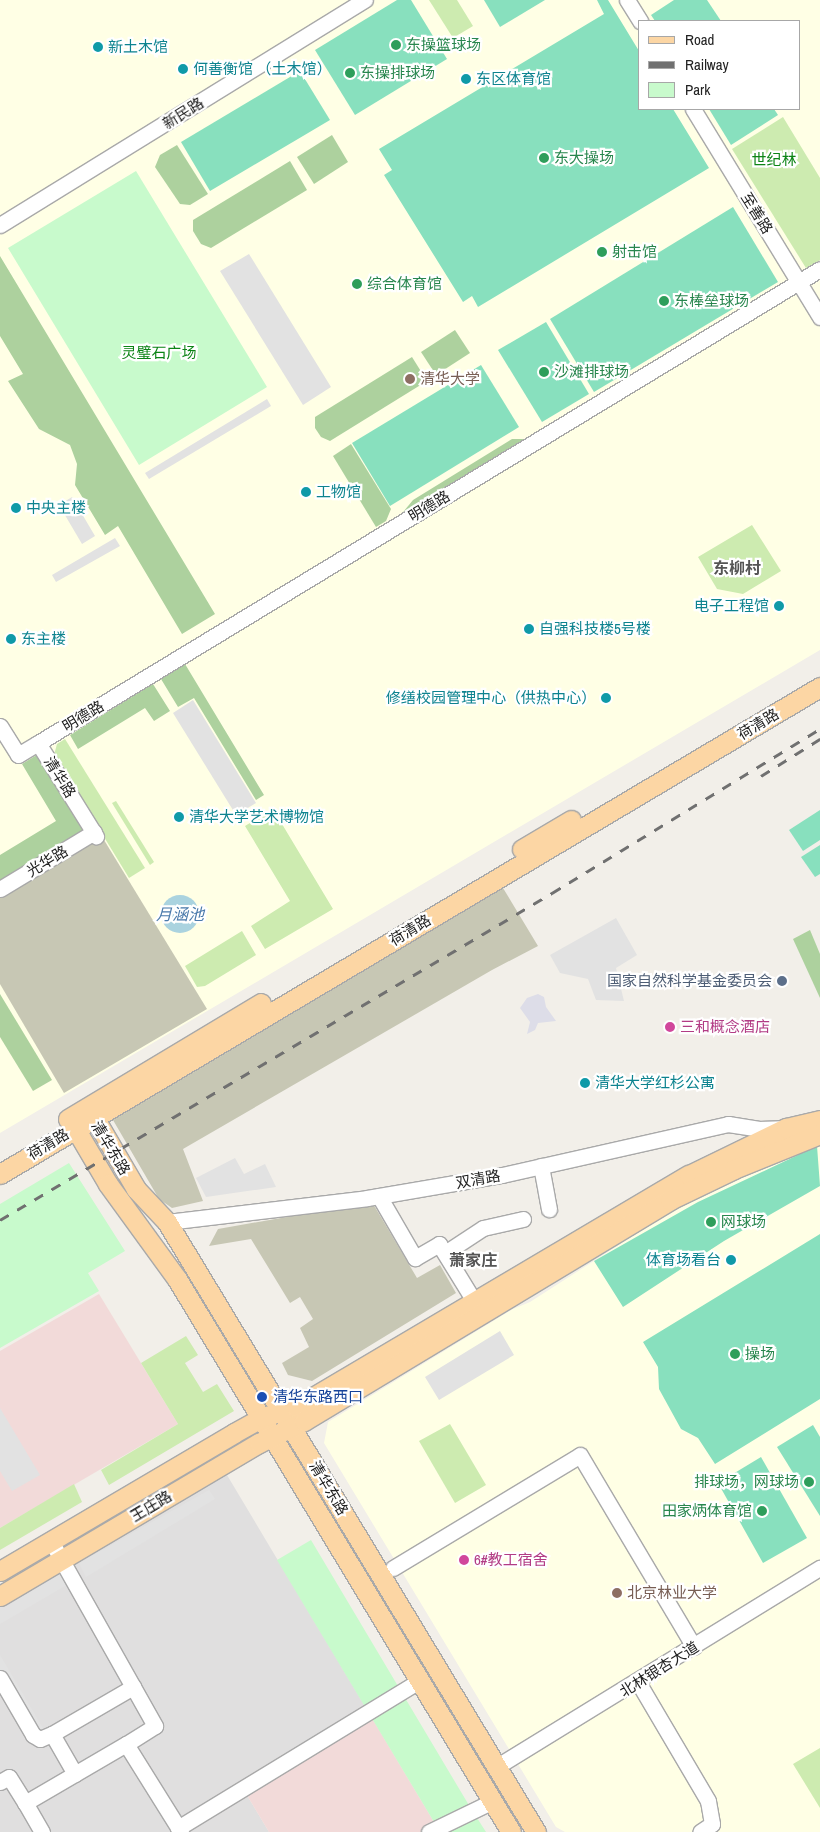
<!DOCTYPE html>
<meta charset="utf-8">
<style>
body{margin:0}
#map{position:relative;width:820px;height:1832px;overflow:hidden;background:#f2efe9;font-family:"Archivo Narrow","Noto Sans SC",sans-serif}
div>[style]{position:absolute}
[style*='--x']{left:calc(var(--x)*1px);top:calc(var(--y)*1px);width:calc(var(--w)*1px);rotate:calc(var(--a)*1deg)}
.residential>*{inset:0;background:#e0dfdf}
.commercial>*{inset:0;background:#f2dad9}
.education>*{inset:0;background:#ffffe5}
.construction>*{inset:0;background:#c7c7b4}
.grass>*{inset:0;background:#cdebb0}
.forest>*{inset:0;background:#add19e}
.park>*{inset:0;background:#c8facc}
.pitch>*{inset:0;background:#88e0be}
.parking>*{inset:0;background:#e2e2e2}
.plaza>*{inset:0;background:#dddde8}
.water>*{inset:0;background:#aad3df}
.round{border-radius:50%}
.roads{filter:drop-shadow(1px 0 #a9a9a9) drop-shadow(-1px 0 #a9a9a9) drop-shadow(0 1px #a9a9a9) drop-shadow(0 -1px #a9a9a9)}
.minor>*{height:15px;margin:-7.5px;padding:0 7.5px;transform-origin:7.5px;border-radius:7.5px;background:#fff}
.major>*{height:19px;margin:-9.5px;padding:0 9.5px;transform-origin:9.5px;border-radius:9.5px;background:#fcd6a4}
.rail>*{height:3px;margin-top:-1.5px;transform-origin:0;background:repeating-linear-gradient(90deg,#707070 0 10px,transparent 0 20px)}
.dots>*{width:14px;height:14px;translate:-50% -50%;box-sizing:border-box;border:2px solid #fff;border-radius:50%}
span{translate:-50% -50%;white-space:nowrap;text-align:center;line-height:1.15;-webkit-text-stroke:4.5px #fff;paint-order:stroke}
.leisure-label{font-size:15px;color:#27864d}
.left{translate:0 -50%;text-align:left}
.right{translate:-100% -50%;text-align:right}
.culture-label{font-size:15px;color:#0d838f}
.street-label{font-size:15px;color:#222}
.park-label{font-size:15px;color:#0c8416}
.education-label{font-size:15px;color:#785e54}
.service-label{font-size:15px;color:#4e5e75}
.hotel-label{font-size:15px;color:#b23c85}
.transit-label{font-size:15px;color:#164399}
.neighbourhood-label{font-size:16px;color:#555;font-weight:700}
.water-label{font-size:16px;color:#4a7aab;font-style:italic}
.legend{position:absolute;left:638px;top:20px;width:162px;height:90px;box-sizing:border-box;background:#fff;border:1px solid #a7a7a7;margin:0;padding:6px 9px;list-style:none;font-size:15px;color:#222}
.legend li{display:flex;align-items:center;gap:10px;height:25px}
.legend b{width:25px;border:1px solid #a7a7a7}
</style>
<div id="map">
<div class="residential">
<i style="clip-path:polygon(227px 1475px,369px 1713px,245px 1792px,269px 1832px,0 1832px,0 1606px)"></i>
</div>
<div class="commercial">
<i style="clip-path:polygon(99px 1294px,178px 1424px,0 1528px,0 1351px)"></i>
<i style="clip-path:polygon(369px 1713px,440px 1832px,269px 1832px,245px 1792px)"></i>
</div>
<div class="education">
<i style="clip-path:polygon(evenodd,0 0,820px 0,820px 650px,0 1133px,0 0,639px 21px,799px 21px,799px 109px,639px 109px,639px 21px)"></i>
<i style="clip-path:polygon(820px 1146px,820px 1832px,565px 1832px,556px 1827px,324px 1443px,328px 1422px,513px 1309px,530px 1302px,695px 1196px,787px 1154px)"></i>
</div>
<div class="construction">
<i style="clip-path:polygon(101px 835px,207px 1009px,64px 1093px,0 984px,0 897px)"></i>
<i style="clip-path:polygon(503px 888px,538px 946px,492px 970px,183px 1149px,203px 1201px,172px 1208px,159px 1199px,113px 1120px)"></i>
<i style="clip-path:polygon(372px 1202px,417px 1278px,440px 1265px,456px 1293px,312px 1381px,288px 1375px,282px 1363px,309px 1347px,300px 1328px,313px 1319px,300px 1297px,290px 1303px,251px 1239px,209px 1246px,218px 1229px)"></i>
</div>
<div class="grass">
<i style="clip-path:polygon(429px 0,457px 0,473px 26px,453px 38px)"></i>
<i style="clip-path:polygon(783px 117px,820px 178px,820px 260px,806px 268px,732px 149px)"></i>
<i style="clip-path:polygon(752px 525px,781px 571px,743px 594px,717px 589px,698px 557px)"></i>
<i style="clip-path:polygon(65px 739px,145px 868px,129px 878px,54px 755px,57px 744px)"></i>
<i style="clip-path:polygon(116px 801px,154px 862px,150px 865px,112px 803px)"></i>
<i style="clip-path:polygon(273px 809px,333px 909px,265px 949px,251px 926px,290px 901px,245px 826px)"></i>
<i style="clip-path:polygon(242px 931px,256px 955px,205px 986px,197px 987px,185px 966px)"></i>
<i style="clip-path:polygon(186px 1336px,198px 1355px,185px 1363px,203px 1392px,217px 1384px,234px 1411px,109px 1485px,101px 1470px,178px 1424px,141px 1363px)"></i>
<i style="clip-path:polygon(450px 1424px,486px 1485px,455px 1503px,419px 1441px)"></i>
<i style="clip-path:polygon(74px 1484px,82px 1502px,0 1550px,0 1528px)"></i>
<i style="clip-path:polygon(820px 1748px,820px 1808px,793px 1764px)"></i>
</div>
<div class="forest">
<i style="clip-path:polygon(332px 135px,348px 162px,314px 184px,297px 157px)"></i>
<i style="clip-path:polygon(177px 145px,208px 194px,190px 205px,180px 204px,155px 167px,160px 155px)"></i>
<i style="clip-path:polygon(290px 161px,307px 190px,211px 248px,201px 244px,193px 231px,193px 220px)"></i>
<i style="clip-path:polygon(0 256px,215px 614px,182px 634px,118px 526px,105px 535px,75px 485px,77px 464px,70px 445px,39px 429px,8px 381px,23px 374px,0 336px)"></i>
<i style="clip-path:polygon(455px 330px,470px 353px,436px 375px,421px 352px)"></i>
<i style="clip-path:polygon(412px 357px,427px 381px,330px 441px,321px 437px,315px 428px,315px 417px)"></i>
<i style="clip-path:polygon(512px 439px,529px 439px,395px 522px,413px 500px)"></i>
<i style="clip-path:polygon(351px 444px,391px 509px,386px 521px,376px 527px,333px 456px)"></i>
<i style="clip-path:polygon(185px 664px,264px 795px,256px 800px,194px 698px,178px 707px,161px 679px)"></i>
<i style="clip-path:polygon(153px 684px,170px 711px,154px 721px,145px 708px,78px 749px,70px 735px)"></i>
<i style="clip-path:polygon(40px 753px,87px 830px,0 882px,0 855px,56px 821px,22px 764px)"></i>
<i style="clip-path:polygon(810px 930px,820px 954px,820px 998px,793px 939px)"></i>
<i style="clip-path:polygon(0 994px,52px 1080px,33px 1091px,0 1037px)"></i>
</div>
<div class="park">
<i style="clip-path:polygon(136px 171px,267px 387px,139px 465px,8px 248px)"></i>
<i style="clip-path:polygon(69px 1163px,125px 1251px,88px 1273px,99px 1291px,0 1348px,0 1204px)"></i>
<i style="clip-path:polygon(311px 1540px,470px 1807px,486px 1832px,440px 1832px,277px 1560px)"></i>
</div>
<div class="pitch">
<i style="clip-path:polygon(397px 0,411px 0,447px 59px,355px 115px,315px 50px)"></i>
<i style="clip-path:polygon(484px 0,545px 0,500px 27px)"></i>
<i style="clip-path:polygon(597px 0,608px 0,639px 51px,639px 109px,673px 109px,709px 168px,478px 307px,472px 296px,463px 302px,384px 175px,392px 170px,379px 149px,604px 14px)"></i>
<i style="clip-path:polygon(674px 0,707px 0,721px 21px,655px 21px,651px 15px)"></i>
<i style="clip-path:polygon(300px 71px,330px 120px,210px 191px,181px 142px)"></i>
<i style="clip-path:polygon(709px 109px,774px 109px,778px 115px,731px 145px)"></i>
<i style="clip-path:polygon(733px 207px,778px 282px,594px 392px,550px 319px)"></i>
<i style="clip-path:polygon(546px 322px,589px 394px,542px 422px,498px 350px)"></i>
<i style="clip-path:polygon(481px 365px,519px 427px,390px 506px,352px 443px)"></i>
<i style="clip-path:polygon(820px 810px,820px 840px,803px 851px,789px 830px)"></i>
<i style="clip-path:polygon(820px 845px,820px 874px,815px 877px,801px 857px)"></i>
<i style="clip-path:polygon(817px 1146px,820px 1186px,724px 1241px,623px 1307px,594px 1261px,698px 1202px)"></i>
<i style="clip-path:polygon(820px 1234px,820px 1399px,715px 1464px,698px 1438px,681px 1429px,659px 1389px,658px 1367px,643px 1342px)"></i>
<i style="clip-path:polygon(813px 1425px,820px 1437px,820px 1516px,777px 1447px)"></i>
<i style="clip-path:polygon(761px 1457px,807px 1538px,763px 1563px,718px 1483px)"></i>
</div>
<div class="parking">
<i style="clip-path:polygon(249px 254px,331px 387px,303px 405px,220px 271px)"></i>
<i style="clip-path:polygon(267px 399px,271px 406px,149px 479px,145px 473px)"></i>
<i style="clip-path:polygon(72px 497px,95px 536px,82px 544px,59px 505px)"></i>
<i style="clip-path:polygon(115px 538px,120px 546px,56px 582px,52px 575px)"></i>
<i style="clip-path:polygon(193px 700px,256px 803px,236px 815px,173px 713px)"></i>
<i style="clip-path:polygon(616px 918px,637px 955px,616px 968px,624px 1001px,596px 1000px,588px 979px,560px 973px,550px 955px)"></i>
<i style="clip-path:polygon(235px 1158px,244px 1174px,265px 1164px,276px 1187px,206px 1197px,196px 1178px)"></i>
<i style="clip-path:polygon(500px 1331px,514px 1355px,439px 1400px,425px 1377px)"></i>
<i style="clip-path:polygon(0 1408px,40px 1475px,12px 1491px,0 1471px)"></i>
<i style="clip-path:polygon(209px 1490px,215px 1499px,86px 1577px,79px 1563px)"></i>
<i style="clip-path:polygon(63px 1571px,70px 1583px,0 1624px,0 1607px)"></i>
<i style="clip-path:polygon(0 1655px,44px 1730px,35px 1735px,0 1688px)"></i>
</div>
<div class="plaza">
<i style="clip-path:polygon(538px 994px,544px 997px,546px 1007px,556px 1021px,538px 1023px,535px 1030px,527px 1034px,530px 1022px,520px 1008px,527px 998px)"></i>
</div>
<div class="water">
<i class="round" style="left:161px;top:895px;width:38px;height:38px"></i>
</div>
<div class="roads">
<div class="minor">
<i style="--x:627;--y:0;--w:25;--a:58"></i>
<i style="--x:693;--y:109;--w:244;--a:58.6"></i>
<i style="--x:0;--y:225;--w:429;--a:-31.7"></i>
<i style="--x:0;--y:726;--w:34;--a:58"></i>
<i style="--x:18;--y:755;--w:23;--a:-31"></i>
<i style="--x:38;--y:743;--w:110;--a:58.1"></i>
<i style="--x:38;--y:743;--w:914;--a:-31.22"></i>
<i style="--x:0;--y:889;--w:110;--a:-31.2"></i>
<i style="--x:541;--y:1166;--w:44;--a:79.5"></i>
<i style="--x:379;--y:1196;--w:72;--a:59.9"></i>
<i style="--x:415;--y:1258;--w:28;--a:-30"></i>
<i style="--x:439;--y:1244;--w:67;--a:58.4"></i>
<i style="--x:167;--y:1222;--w:201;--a:-6.8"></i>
<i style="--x:367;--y:1198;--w:137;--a:-9.7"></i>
<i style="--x:502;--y:1175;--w:232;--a:-12.7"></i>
<i style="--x:728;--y:1124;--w:30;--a:9"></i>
<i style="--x:758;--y:1129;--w:24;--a:-2"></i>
<i style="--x:445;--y:1253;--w:45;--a:-33.3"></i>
<i style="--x:483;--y:1228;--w:41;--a:-12.7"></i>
<i style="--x:52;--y:1543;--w:210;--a:60.6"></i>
<i style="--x:155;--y:1726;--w:34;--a:148"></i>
<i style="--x:126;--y:1744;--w:104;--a:58"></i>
<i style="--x:393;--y:1568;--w:218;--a:-31.1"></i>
<i style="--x:580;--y:1455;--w:223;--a:59.3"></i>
<i style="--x:0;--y:1678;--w:66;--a:59.9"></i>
<i style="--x:33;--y:1735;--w:8;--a:30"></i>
<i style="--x:40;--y:1739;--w:13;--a:-23"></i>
<i style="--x:638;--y:1682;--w:138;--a:59.5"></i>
<i style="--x:708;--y:1801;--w:23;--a:80"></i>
<i style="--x:712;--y:1824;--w:14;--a:146"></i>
<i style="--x:496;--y:1767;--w:380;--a:-31.6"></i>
<i style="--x:75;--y:1774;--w:46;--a:-119.9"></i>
<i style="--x:52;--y:1734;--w:94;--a:-30.1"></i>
<i style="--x:0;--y:1782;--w:10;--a:-29"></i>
<i style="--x:9;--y:1777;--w:31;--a:58"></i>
<i style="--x:178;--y:1828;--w:284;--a:-31.4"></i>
<i style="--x:42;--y:1832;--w:34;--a:-120"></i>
<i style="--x:25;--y:1803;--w:117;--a:-30.3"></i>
<i style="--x:429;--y:1832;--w:71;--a:-25.8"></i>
</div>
<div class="major">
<i style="--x:522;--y:849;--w:57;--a:-30.6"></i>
<i style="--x:82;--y:1113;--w:13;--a:18"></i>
<i style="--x:94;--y:1117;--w:83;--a:59.7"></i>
<i style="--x:136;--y:1189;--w:45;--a:46.8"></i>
<i style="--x:167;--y:1222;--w:713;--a:58.83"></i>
<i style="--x:78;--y:1116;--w:12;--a:104"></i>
<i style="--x:75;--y:1128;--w:65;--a:59.5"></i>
<i style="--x:108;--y:1184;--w:117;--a:54"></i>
<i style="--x:177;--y:1279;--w:646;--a:58.87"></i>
<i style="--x:68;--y:1119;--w:225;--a:-31"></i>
<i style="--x:0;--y:1174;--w:954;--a:-30.71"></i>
<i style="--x:0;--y:1571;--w:272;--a:-30.5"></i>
<i style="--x:234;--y:1433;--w:33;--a:-29"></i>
<i style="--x:263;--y:1417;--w:34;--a:-17"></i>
<i style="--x:296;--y:1407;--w:456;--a:-30.6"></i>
<i style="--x:689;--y:1175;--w:108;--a:-25.9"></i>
<i style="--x:786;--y:1128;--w:35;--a:-13"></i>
<i style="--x:0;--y:1596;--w:301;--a:-30.6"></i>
<i style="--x:259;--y:1443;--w:50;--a:-26.1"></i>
<i style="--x:304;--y:1421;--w:428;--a:-31.1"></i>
<i style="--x:670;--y:1200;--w:71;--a:-25.8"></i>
<i style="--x:734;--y:1169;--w:93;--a:-22.1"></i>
</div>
</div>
<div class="rail">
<i style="--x:761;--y:776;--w:70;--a:-32.1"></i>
<i style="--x:0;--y:1220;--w:642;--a:-30.64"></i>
<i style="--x:552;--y:893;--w:314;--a:-31.5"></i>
</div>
<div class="dots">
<i style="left:396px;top:45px;background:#2e9e5b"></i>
<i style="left:98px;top:47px;background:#0f9aa8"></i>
<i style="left:183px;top:69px;background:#0f9aa8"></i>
<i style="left:350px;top:73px;background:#2e9e5b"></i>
<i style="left:466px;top:79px;background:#0f9aa8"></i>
<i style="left:544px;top:158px;background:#2e9e5b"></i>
<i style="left:602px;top:252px;background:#2e9e5b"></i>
<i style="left:357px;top:284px;background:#2e9e5b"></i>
<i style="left:664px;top:301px;background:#2e9e5b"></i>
<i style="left:544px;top:372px;background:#2e9e5b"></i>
<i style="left:410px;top:379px;background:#8d6e63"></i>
<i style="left:306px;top:492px;background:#0f9aa8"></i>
<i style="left:16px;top:508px;background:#0f9aa8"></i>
<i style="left:779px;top:606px;background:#0f9aa8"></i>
<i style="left:529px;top:629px;background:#0f9aa8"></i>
<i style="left:11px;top:639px;background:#0f9aa8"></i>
<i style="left:606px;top:698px;background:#0f9aa8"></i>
<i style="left:179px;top:817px;background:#0f9aa8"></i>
<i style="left:782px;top:981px;background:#5c6f8a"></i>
<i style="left:670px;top:1027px;background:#d1479c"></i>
<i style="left:585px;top:1083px;background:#0f9aa8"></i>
<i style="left:711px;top:1222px;background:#2e9e5b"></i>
<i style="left:731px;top:1260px;background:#0f9aa8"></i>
<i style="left:735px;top:1354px;background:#2e9e5b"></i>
<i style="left:262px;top:1397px;background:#1a4fb4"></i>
<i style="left:809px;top:1482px;background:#2e9e5b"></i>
<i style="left:762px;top:1511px;background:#2e9e5b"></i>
<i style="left:464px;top:1560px;background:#d1479c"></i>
<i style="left:617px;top:1593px;background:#8d6e63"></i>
</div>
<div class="leisure-label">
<span class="left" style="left:406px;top:45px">东操篮球场</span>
<span class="left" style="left:360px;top:73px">东操排球场</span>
<span class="left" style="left:554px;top:158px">东大操场</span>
<span class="left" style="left:612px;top:252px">射击馆</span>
<span class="left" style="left:367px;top:284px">综合体育馆</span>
<span class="left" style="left:674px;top:301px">东棒垒球场</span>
<span class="left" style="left:554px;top:372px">沙滩排球场</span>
<span class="left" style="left:721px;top:1222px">网球场</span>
<span class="left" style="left:745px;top:1354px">操场</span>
<span class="right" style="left:799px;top:1482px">排球场，网球场</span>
<span class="right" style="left:752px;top:1511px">田家炳体育馆</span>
</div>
<div class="culture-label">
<span class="left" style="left:108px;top:47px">新土木馆</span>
<span class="left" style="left:193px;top:69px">何善衡馆 （土木馆）</span>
<span class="left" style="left:476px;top:79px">东区体育馆</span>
<span class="left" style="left:316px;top:492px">工物馆</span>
<span class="left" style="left:26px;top:508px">中央主楼</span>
<span class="right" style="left:769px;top:606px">电子工程馆</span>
<span class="left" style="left:539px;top:629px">自强科技楼5号楼</span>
<span class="left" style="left:21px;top:639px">东主楼</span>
<span class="right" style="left:596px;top:698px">修缮校园管理中心（供热中心）</span>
<span class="left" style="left:189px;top:817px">清华大学艺术博物馆</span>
<span class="left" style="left:595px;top:1083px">清华大学红杉公寓</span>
<span class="right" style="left:721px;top:1260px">体育场看台</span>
</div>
<div class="street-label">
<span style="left:183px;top:113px;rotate:-32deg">新民路</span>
<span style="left:757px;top:213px;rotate:58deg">至善路</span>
<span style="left:429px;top:506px;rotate:-31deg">明德路</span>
<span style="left:83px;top:716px;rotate:-31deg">明德路</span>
<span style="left:758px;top:724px;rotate:-31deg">荷清路</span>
<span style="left:60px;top:777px;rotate:58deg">清华路</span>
<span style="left:47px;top:861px;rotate:-31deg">光华路</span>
<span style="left:410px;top:930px;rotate:-31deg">荷清路</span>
<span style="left:48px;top:1144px;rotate:-31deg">荷清路</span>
<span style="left:111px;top:1148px;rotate:59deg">清华东路</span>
<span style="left:478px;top:1179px;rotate:-10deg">双清路</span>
<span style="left:329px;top:1488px;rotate:59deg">清华东路</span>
<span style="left:151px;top:1506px;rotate:-31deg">王庄路</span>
<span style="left:659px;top:1669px;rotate:-32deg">北林银杏大道</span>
</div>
<div class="park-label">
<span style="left:774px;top:160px">世纪林</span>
<span style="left:159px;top:353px">灵璧石广场</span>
</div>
<div class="education-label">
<span class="left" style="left:420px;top:379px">清华大学</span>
<span class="left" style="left:627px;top:1593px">北京林业大学</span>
</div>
<div class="service-label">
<span class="right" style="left:772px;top:981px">国家自然科学基金委员会</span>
</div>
<div class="hotel-label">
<span class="left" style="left:680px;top:1027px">三和概念酒店</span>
<span class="left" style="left:474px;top:1560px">6#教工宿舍</span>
</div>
<div class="transit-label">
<span class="left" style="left:273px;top:1397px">清华东路西口</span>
</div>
<div class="neighbourhood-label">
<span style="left:737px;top:568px">东柳村</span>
<span style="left:473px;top:1260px">萧家庄</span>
</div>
<div class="water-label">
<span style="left:180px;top:914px">月涵池</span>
</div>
<ul class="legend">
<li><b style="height:6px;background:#fcd6a4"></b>Road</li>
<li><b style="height:6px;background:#707070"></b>Railway</li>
<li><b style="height:14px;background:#c8facc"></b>Park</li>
</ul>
</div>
